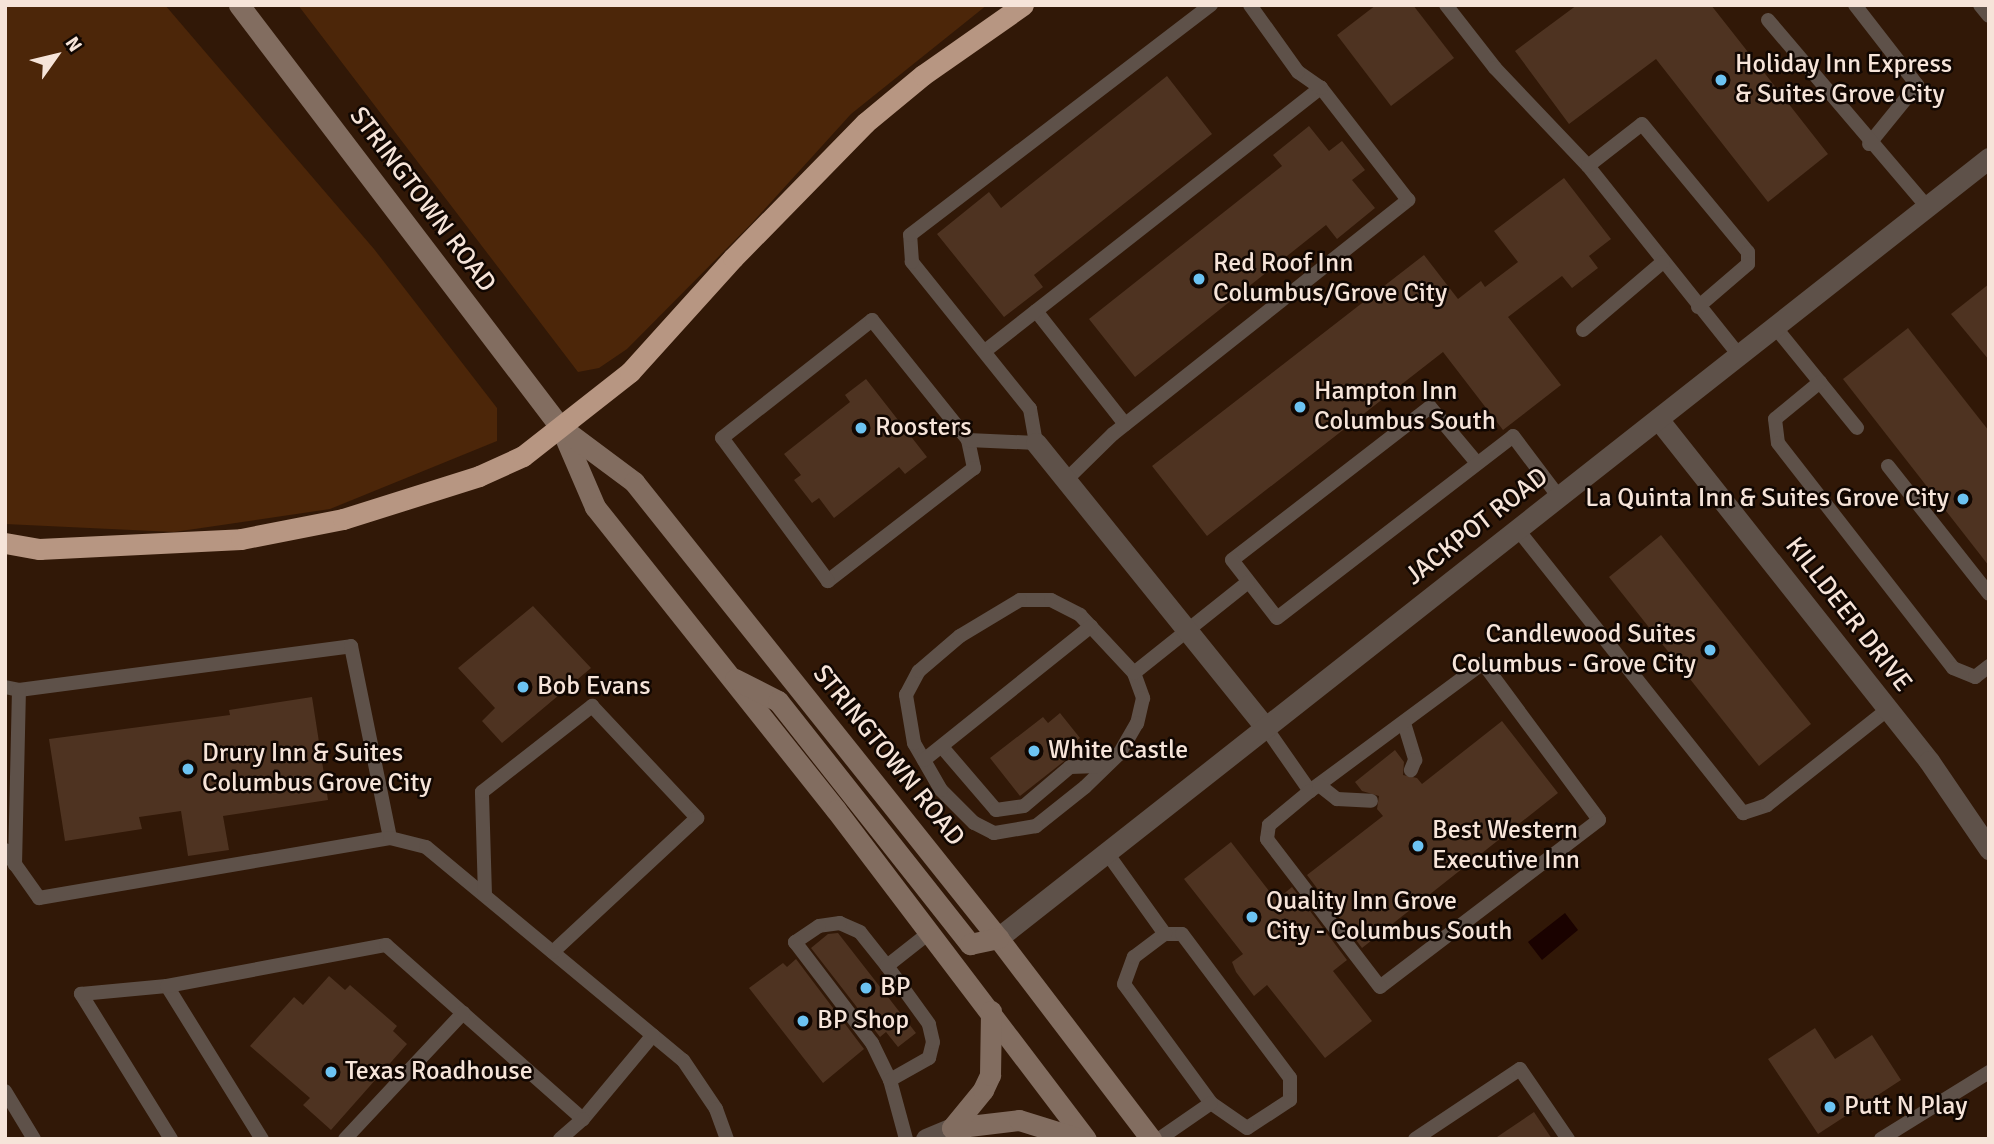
<!DOCTYPE html>
<style>
body{margin:0}
#map{position:relative;width:1994px;height:1144px;overflow:hidden;background:#311807;font-family:Signika,sans-serif}
div>[style]{position:absolute}
[style*='--x']{left:calc(var(--x)*1px);top:calc(var(--y)*1px);width:calc(var(--w)*1px);rotate:calc(var(--a)*1deg)}
.green>*{inset:0;background:#4c2609}
.water>*{inset:0;background:#1a0200}
.building>*{inset:0;background:#4e3321}
.service>*{height:14px;margin:-7px;padding:0 7px;transform-origin:7px;border-radius:7px;background:#5e5149}
.minor>*{height:21px;margin:-10.5px;padding:0 10.5px;transform-origin:10.5px;border-radius:10.5px;background:#5e5149}
.secondary>*{height:21px;margin:-10.5px;padding:0 10.5px;transform-origin:10.5px;border-radius:10.5px;background:#826d60}
.motorway>*{height:21px;margin:-10.5px;padding:0 10.5px;transform-origin:10.5px;border-radius:10.5px;background:#b79682}
.dots>*{width:19px;height:19px;translate:-50% -50%;box-sizing:border-box;border:4px solid #110702;border-radius:50%}
span{translate:-50% -50%;white-space:nowrap;text-align:center;line-height:1.15;-webkit-text-stroke:5px #110702;paint-order:stroke}
.poi-label{font-size:26px;color:#f6e4d9}
.left{translate:0 -50%;text-align:left}
.right{translate:-100% -50%;text-align:right}
.street-label{font-size:26px;color:#f6e4d9}
.frame{position:absolute;inset:0;border:7px solid #f6e4d9;pointer-events:none}
.north{position:absolute;left:21px;top:21px;width:70px;height:70px;-webkit-text-stroke:5px #110702;paint-order:stroke;rotate:56deg;font-size:19px;font-weight:700;line-height:28px;text-align:center;color:#f6e4d9}
.north::after{content:'';display:block;margin:auto;width:24px;height:32px;background:#f6e4d9;clip-path:polygon(50% 0,100% 100%,50% 72%,0 100%)}
</style>
<div id="map">
<div class="green">
<i style="clip-path:polygon(5px 5px,165px 5px,374px 249px,497px 408px,497px 441px,330px 509px,174px 532px,5px 524px)"></i>
<i style="clip-path:polygon(298px 5px,987px 5px,851px 114px,752px 223px,627px 349px,599px 368px,578px 372px)"></i>
</div>
<div class="water">
<i style="clip-path:polygon(1565px 913px,1578px 930px,1542px 960px,1528px 942px)"></i>
</div>
<div class="building">
<i style="clip-path:polygon(1376px 5px,1413px 5px,1454px 58px,1391px 106px,1337px 35px)"></i>
<i style="clip-path:polygon(1577px 5px,1711px 5px,1828px 154px,1768px 202px,1656px 59px,1569px 124px,1515px 51px)"></i>
<i style="clip-path:polygon(1167px 76px,1212px 134px,1034px 275px,1043px 287px,1004px 317px,937px 234px,989px 192px,1001px 208px)"></i>
<i style="clip-path:polygon(1309px 126px,1329px 151px,1342px 141px,1365px 170px,1352px 180px,1375px 208px,1337px 239px,1326px 225px,1135px 377px,1089px 319px,1282px 166px,1273px 155px)"></i>
<i style="clip-path:polygon(1564px 178px,1611px 239px,1589px 256px,1598px 268px,1572px 288px,1562px 276px,1508px 317px,1561px 385px,1503px 430px,1443px 352px,1207px 536px,1152px 466px,1424px 255px,1458px 299px,1481px 281px,1485px 287px,1518px 262px,1494px 231px)"></i>
<i style="clip-path:polygon(1989px 284px,1989px 360px,1951px 314px)"></i>
<i style="clip-path:polygon(1908px 328px,1989px 431px,1989px 566px,1843px 379px)"></i>
<i style="clip-path:polygon(866px 379px,927px 457px,905px 474px,899px 467px,834px 518px,819px 498px,812px 503px,794px 480px,801px 475px,784px 454px,850px 402px,845px 395px)"></i>
<i style="clip-path:polygon(1661px 535px,1811px 724px,1759px 766px,1609px 577px)"></i>
<i style="clip-path:polygon(533px 606px,591px 668px,502px 743px,482px 721px,495px 708px,458px 668px)"></i>
<i style="clip-path:polygon(312px 697px,328px 800px,223px 816px,229px 850px,188px 856px,181px 811px,139px 817px,142px 829px,65px 841px,49px 739px,230px 715px,229px 710px)"></i>
<i style="clip-path:polygon(1060px 713px,1080px 738px,1067px 748px,1072px 755px,1020px 796px,990px 758px,1043px 717px,1048px 723px)"></i>
<i style="clip-path:polygon(1502px 721px,1558px 793px,1362px 948px,1307px 875px,1383px 816px,1377px 809px,1379px 796px,1362px 791px,1355px 782px,1395px 750px,1404px 762px,1403px 775px,1417px 778px,1422px 784px)"></i>
<i style="clip-path:polygon(1231px 842px,1276px 900px,1292px 887px,1347px 960px,1333px 971px,1372px 1021px,1325px 1058px,1267px 985px,1254px 996px,1236px 972px,1232px 962px,1243px 954px,1184px 879px)"></i>
<i style="clip-path:polygon(838px 933px,916px 1033px,898px 1047px,886px 1032px,880px 1037px,811px 948px,828px 934px)"></i>
<i style="clip-path:polygon(796px 959px,864px 1049px,823px 1083px,749px 988px,783px 963px,787px 967px)"></i>
<i style="clip-path:polygon(329px 976px,345px 990px,350px 985px,397px 1026px,393px 1031px,407px 1044px,331px 1130px,303px 1105px,310px 1098px,250px 1046px,294px 997px,303px 1005px)"></i>
<i style="clip-path:polygon(1815px 1028px,1835px 1059px,1872px 1035px,1901px 1080px,1818px 1134px,1768px 1059px)"></i>
<i style="clip-path:polygon(1534px 1112px,1552px 1139px,1494px 1139px)"></i>
</div>
<div class="service">
<i style="--x:1446;--y:5;--w:80;--a:52.1"></i>
<i style="--x:1495;--y:68;--w:135;--a:46.5"></i>
<i style="--x:1588;--y:166;--w:242;--a:51.4"></i>
<i style="--x:1855;--y:5;--w:101;--a:52.2"></i>
<i style="--x:1917;--y:85;--w:76;--a:129.1"></i>
<i style="--x:1980;--y:5;--w:14;--a:51"></i>
<i style="--x:1768;--y:20;--w:245;--a:49.6"></i>
<i style="--x:1588;--y:166;--w:68;--a:-37.9"></i>
<i style="--x:1642;--y:124;--w:166;--a:50.4"></i>
<i style="--x:1748;--y:252;--w:12;--a:90"></i>
<i style="--x:1748;--y:264;--w:66;--a:139.3"></i>
<i style="--x:1036;--y:311;--w:144;--a:51.8"></i>
<i style="--x:1775;--y:327;--w:130;--a:50.9"></i>
<i style="--x:1583;--y:330;--w:105;--a:-40.4"></i>
<i style="--x:985;--y:351;--w:427;--a:-38.1"></i>
<i style="--x:1820;--y:382;--w:58;--a:140.6"></i>
<i style="--x:1775;--y:419;--w:24;--a:83"></i>
<i style="--x:1778;--y:443;--w:285;--a:52.1"></i>
<i style="--x:1953;--y:668;--w:24;--a:22"></i>
<i style="--x:1975;--y:677;--w:18;--a:-38"></i>
<i style="--x:968;--y:440;--w:29;--a:78"></i>
<i style="--x:974;--y:468;--w:185;--a:142.3"></i>
<i style="--x:828;--y:581;--w:178;--a:-126.5"></i>
<i style="--x:722;--y:438;--w:191;--a:-38.2"></i>
<i style="--x:872;--y:320;--w:154;--a:51.3"></i>
<i style="--x:968;--y:440;--w:68;--a:2.5"></i>
<i style="--x:1036;--y:443;--w:35;--a:-100"></i>
<i style="--x:1030;--y:409;--w:189;--a:-128.8"></i>
<i style="--x:912;--y:262;--w:27;--a:-94"></i>
<i style="--x:910;--y:235;--w:379;--a:-37.4"></i>
<i style="--x:1477;--y:463;--w:73;--a:-130"></i>
<i style="--x:1430;--y:407;--w:250;--a:142.3"></i>
<i style="--x:1232;--y:560;--w:73;--a:52.2"></i>
<i style="--x:1277;--y:618;--w:298;--a:-37.6"></i>
<i style="--x:1513;--y:436;--w:76;--a:53"></i>
<i style="--x:1888;--y:466;--w:163;--a:51.7"></i>
<i style="--x:1066;--y:480;--w:66;--a:-44.4"></i>
<i style="--x:1113;--y:434;--w:377;--a:-38.4"></i>
<i style="--x:1408;--y:200;--w:142;--a:-127.8"></i>
<i style="--x:1321;--y:88;--w:28;--a:-145"></i>
<i style="--x:1298;--y:72;--w:82;--a:-125.6"></i>
<i style="--x:1518;--y:530;--w:362;--a:51.5"></i>
<i style="--x:1743;--y:813;--w:25;--a:-18"></i>
<i style="--x:1767;--y:805;--w:153;--a:-38.4"></i>
<i style="--x:1020;--y:600;--w:31;--a:0"></i>
<i style="--x:1051;--y:600;--w:33;--a:27"></i>
<i style="--x:1080;--y:615;--w:79;--a:47"></i>
<i style="--x:1134;--y:673;--w:27;--a:70"></i>
<i style="--x:1143;--y:698;--w:26;--a:103"></i>
<i style="--x:1137;--y:723;--w:36;--a:120"></i>
<i style="--x:1119;--y:754;--w:47;--a:135.9"></i>
<i style="--x:1085;--y:787;--w:63;--a:141.5"></i>
<i style="--x:1036;--y:826;--w:43;--a:170.5"></i>
<i style="--x:994;--y:833;--w:22;--a:-153"></i>
<i style="--x:974;--y:823;--w:47;--a:-135"></i>
<i style="--x:941;--y:790;--w:54;--a:-119.9"></i>
<i style="--x:914;--y:743;--w:49;--a:-99.5"></i>
<i style="--x:906;--y:695;--w:27;--a:-62"></i>
<i style="--x:919;--y:671;--w:54;--a:-40.5"></i>
<i style="--x:960;--y:636;--w:70;--a:-31"></i>
<i style="--x:1134;--y:673;--w:146;--a:-38.6"></i>
<i style="--x:5;--y:687;--w:14;--a:12"></i>
<i style="--x:19;--y:690;--w:335;--a:-7.5"></i>
<i style="--x:351;--y:646;--w:196;--a:78.5"></i>
<i style="--x:1404;--y:723;--w:39;--a:73"></i>
<i style="--x:1415;--y:760;--w:11;--a:112"></i>
<i style="--x:1266;--y:728;--w:77;--a:55.1"></i>
<i style="--x:1310;--y:791;--w:215;--a:-36.5"></i>
<i style="--x:1483;--y:663;--w:195;--a:53.5"></i>
<i style="--x:1599;--y:820;--w:275;--a:142.7"></i>
<i style="--x:1380;--y:987;--w:186;--a:-127.4"></i>
<i style="--x:1267;--y:839;--w:14;--a:-82"></i>
<i style="--x:1269;--y:825;--w:53;--a:-39.7"></i>
<i style="--x:942;--y:747;--w:83;--a:49.4"></i>
<i style="--x:996;--y:810;--w:28;--a:-8"></i>
<i style="--x:1024;--y:806;--w:60;--a:-40.3"></i>
<i style="--x:1070;--y:767;--w:36;--a:-2"></i>
<i style="--x:924;--y:760;--w:214;--a:-38.7"></i>
<i style="--x:1319;--y:785;--w:23;--a:38"></i>
<i style="--x:1337;--y:799;--w:34;--a:3"></i>
<i style="--x:5;--y:850;--w:59;--a:54.7"></i>
<i style="--x:39;--y:898;--w:356;--a:-9.7"></i>
<i style="--x:390;--y:838;--w:37;--a:14"></i>
<i style="--x:426;--y:847;--w:334;--a:39.7"></i>
<i style="--x:683;--y:1060;--w:59;--a:56"></i>
<i style="--x:716;--y:1109;--w:32;--a:70"></i>
<i style="--x:1107;--y:853;--w:100;--a:54.4"></i>
<i style="--x:15;--y:865;--w:175;--a:-88.7"></i>
<i style="--x:485;--y:895;--w:103;--a:-91.7"></i>
<i style="--x:482;--y:792;--w:140;--a:-38"></i>
<i style="--x:592;--y:706;--w:154;--a:46.8"></i>
<i style="--x:697;--y:818;--w:197;--a:137.1"></i>
<i style="--x:1165;--y:934;--w:17;--a:0"></i>
<i style="--x:1182;--y:934;--w:180;--a:53.1"></i>
<i style="--x:1290;--y:1078;--w:22;--a:90"></i>
<i style="--x:1290;--y:1100;--w:51;--a:146.9"></i>
<i style="--x:1247;--y:1128;--w:44;--a:-145.2"></i>
<i style="--x:1211;--y:1103;--w:147;--a:-126.2"></i>
<i style="--x:1124;--y:984;--w:29;--a:-70"></i>
<i style="--x:1134;--y:957;--w:39;--a:-37"></i>
<i style="--x:887;--y:966;--w:43;--a:-128.5"></i>
<i style="--x:860;--y:932;--w:22;--a:-156"></i>
<i style="--x:840;--y:923;--w:21;--a:172"></i>
<i style="--x:819;--y:926;--w:29;--a:146"></i>
<i style="--x:795;--y:942;--w:127;--a:52.7"></i>
<i style="--x:872;--y:1043;--w:41;--a:64.1"></i>
<i style="--x:890;--y:1080;--w:61;--a:74.8"></i>
<i style="--x:167;--y:986;--w:180;--a:58.2"></i>
<i style="--x:890;--y:1080;--w:45;--a:-29.4"></i>
<i style="--x:929;--y:1058;--w:16;--a:-76"></i>
<i style="--x:933;--y:1042;--w:18;--a:-103"></i>
<i style="--x:929;--y:1024;--w:72;--a:-125.9"></i>
<i style="--x:887;--y:966;--w:55;--a:-38.3"></i>
<i style="--x:5;--y:1091;--w:56;--a:58.9"></i>
<i style="--x:171;--y:1139;--w:171;--a:-121.8"></i>
<i style="--x:81;--y:994;--w:86;--a:-5.3"></i>
<i style="--x:167;--y:986;--w:223;--a:-10.6"></i>
<i style="--x:386;--y:945;--w:263;--a:41.5"></i>
<i style="--x:583;--y:1119;--w:109;--a:-50.2"></i>
<i style="--x:345;--y:1139;--w:173;--a:-46.9"></i>
<i style="--x:560;--y:1139;--w:30;--a:-41"></i>
<i style="--x:1159;--y:1139;--w:63;--a:-34.7"></i>
<i style="--x:1415;--y:1139;--w:126;--a:-33.7"></i>
<i style="--x:1520;--y:1069;--w:85;--a:55.6"></i>
<i style="--x:1881;--y:1139;--w:127;--a:-31.8"></i>
</div>
<div class="minor">
<i style="--x:1658;--y:419;--w:436;--a:51.6"></i>
<i style="--x:1929;--y:761;--w:107;--a:55.7"></i>
<i style="--x:1036;--y:443;--w:366;--a:51.1"></i>
<i style="--x:998;--y:938;--w:1261;--a:-38.21"></i>
<i style="--x:926;--y:1139;--w:28;--a:-23"></i>
</div>
<div class="secondary">
<i style="--x:239;--y:5;--w:532;--a:52.72"></i>
<i style="--x:561;--y:428;--w:86;--a:66.7"></i>
<i style="--x:595;--y:507;--w:387;--a:51.5"></i>
<i style="--x:836;--y:810;--w:413;--a:52.8"></i>
<i style="--x:563;--y:429;--w:89;--a:36.7"></i>
<i style="--x:634;--y:482;--w:583;--a:51.4"></i>
<i style="--x:998;--y:938;--w:253;--a:52.7"></i>
<i style="--x:735;--y:679;--w:48;--a:27.1"></i>
<i style="--x:778;--y:701;--w:310;--a:51.7"></i>
<i style="--x:970;--y:944;--w:29;--a:-12"></i>
<i style="--x:952;--y:1128;--w:67;--a:-6.8"></i>
<i style="--x:1019;--y:1120;--w:64;--a:17.3"></i>
<i style="--x:952;--y:1128;--w:49;--a:-50.8"></i>
<i style="--x:983;--y:1090;--w:17;--a:-65"></i>
<i style="--x:990;--y:1075;--w:64;--a:-89.1"></i>
</div>
<div class="motorway">
<i style="--x:5;--y:543;--w:35;--a:10"></i>
<i style="--x:39;--y:549;--w:202;--a:-2.8"></i>
<i style="--x:241;--y:539;--w:104;--a:-11.1"></i>
<i style="--x:343;--y:519;--w:143;--a:-17.5"></i>
<i style="--x:479;--y:476;--w:48;--a:-24.4"></i>
<i style="--x:523;--y:456;--w:136;--a:-38.1"></i>
<i style="--x:630;--y:372;--w:154;--a:-47.9"></i>
<i style="--x:733;--y:258;--w:189;--a:-45.6"></i>
<i style="--x:865;--y:123;--w:75;--a:-39.6"></i>
<i style="--x:923;--y:75;--w:122;--a:-35"></i>
</div>
<div class="dots">
<i style="left:1721px;top:80px;background:#6cc3f2"></i>
<i style="left:1199px;top:279px;background:#6cc3f2"></i>
<i style="left:1300px;top:407px;background:#6cc3f2"></i>
<i style="left:861px;top:428px;background:#6cc3f2"></i>
<i style="left:1963px;top:499px;background:#6cc3f2"></i>
<i style="left:1710px;top:650px;background:#6cc3f2"></i>
<i style="left:523px;top:687px;background:#6cc3f2"></i>
<i style="left:1034px;top:751px;background:#6cc3f2"></i>
<i style="left:188px;top:769px;background:#6cc3f2"></i>
<i style="left:1418px;top:846px;background:#6cc3f2"></i>
<i style="left:1252px;top:917px;background:#6cc3f2"></i>
<i style="left:866px;top:988px;background:#6cc3f2"></i>
<i style="left:803px;top:1021px;background:#6cc3f2"></i>
<i style="left:331px;top:1072px;background:#6cc3f2"></i>
<i style="left:1830px;top:1107px;background:#6cc3f2"></i>
</div>
<div class="poi-label">
<span class="left" style="left:1735px;top:80px">Holiday Inn Express<br>&amp; Suites Grove City</span>
<span class="left" style="left:1213px;top:279px">Red Roof Inn<br>Columbus/Grove City</span>
<span class="left" style="left:1314px;top:407px">Hampton Inn<br>Columbus South</span>
<span class="left" style="left:875px;top:428px">Roosters</span>
<span class="right" style="left:1949px;top:499px">La Quinta Inn &amp; Suites Grove City</span>
<span class="right" style="left:1696px;top:650px">Candlewood Suites<br>Columbus - Grove City</span>
<span class="left" style="left:537px;top:687px">Bob Evans</span>
<span class="left" style="left:1048px;top:751px">White Castle</span>
<span class="left" style="left:202px;top:769px">Drury Inn &amp; Suites<br>Columbus Grove City</span>
<span class="left" style="left:1432px;top:846px">Best Western<br>Executive Inn</span>
<span class="left" style="left:1266px;top:917px">Quality Inn Grove<br>City - Columbus South</span>
<span class="left" style="left:880px;top:988px">BP</span>
<span class="left" style="left:817px;top:1021px">BP Shop</span>
<span class="left" style="left:345px;top:1072px">Texas Roadhouse</span>
<span class="left" style="left:1844px;top:1107px">Putt N Play</span>
</div>
<div class="street-label">
<span style="left:422px;top:200px;rotate:53deg">STRINGTOWN ROAD</span>
<span style="left:1477px;top:527px;rotate:-38deg">JACKPOT ROAD</span>
<span style="left:1848px;top:615px;rotate:52deg">KILLDEER DRIVE</span>
<span style="left:888px;top:756px;rotate:51deg">STRINGTOWN ROAD</span>
</div>
<div class="frame"></div>
<div class="north">N</div>
</div>
